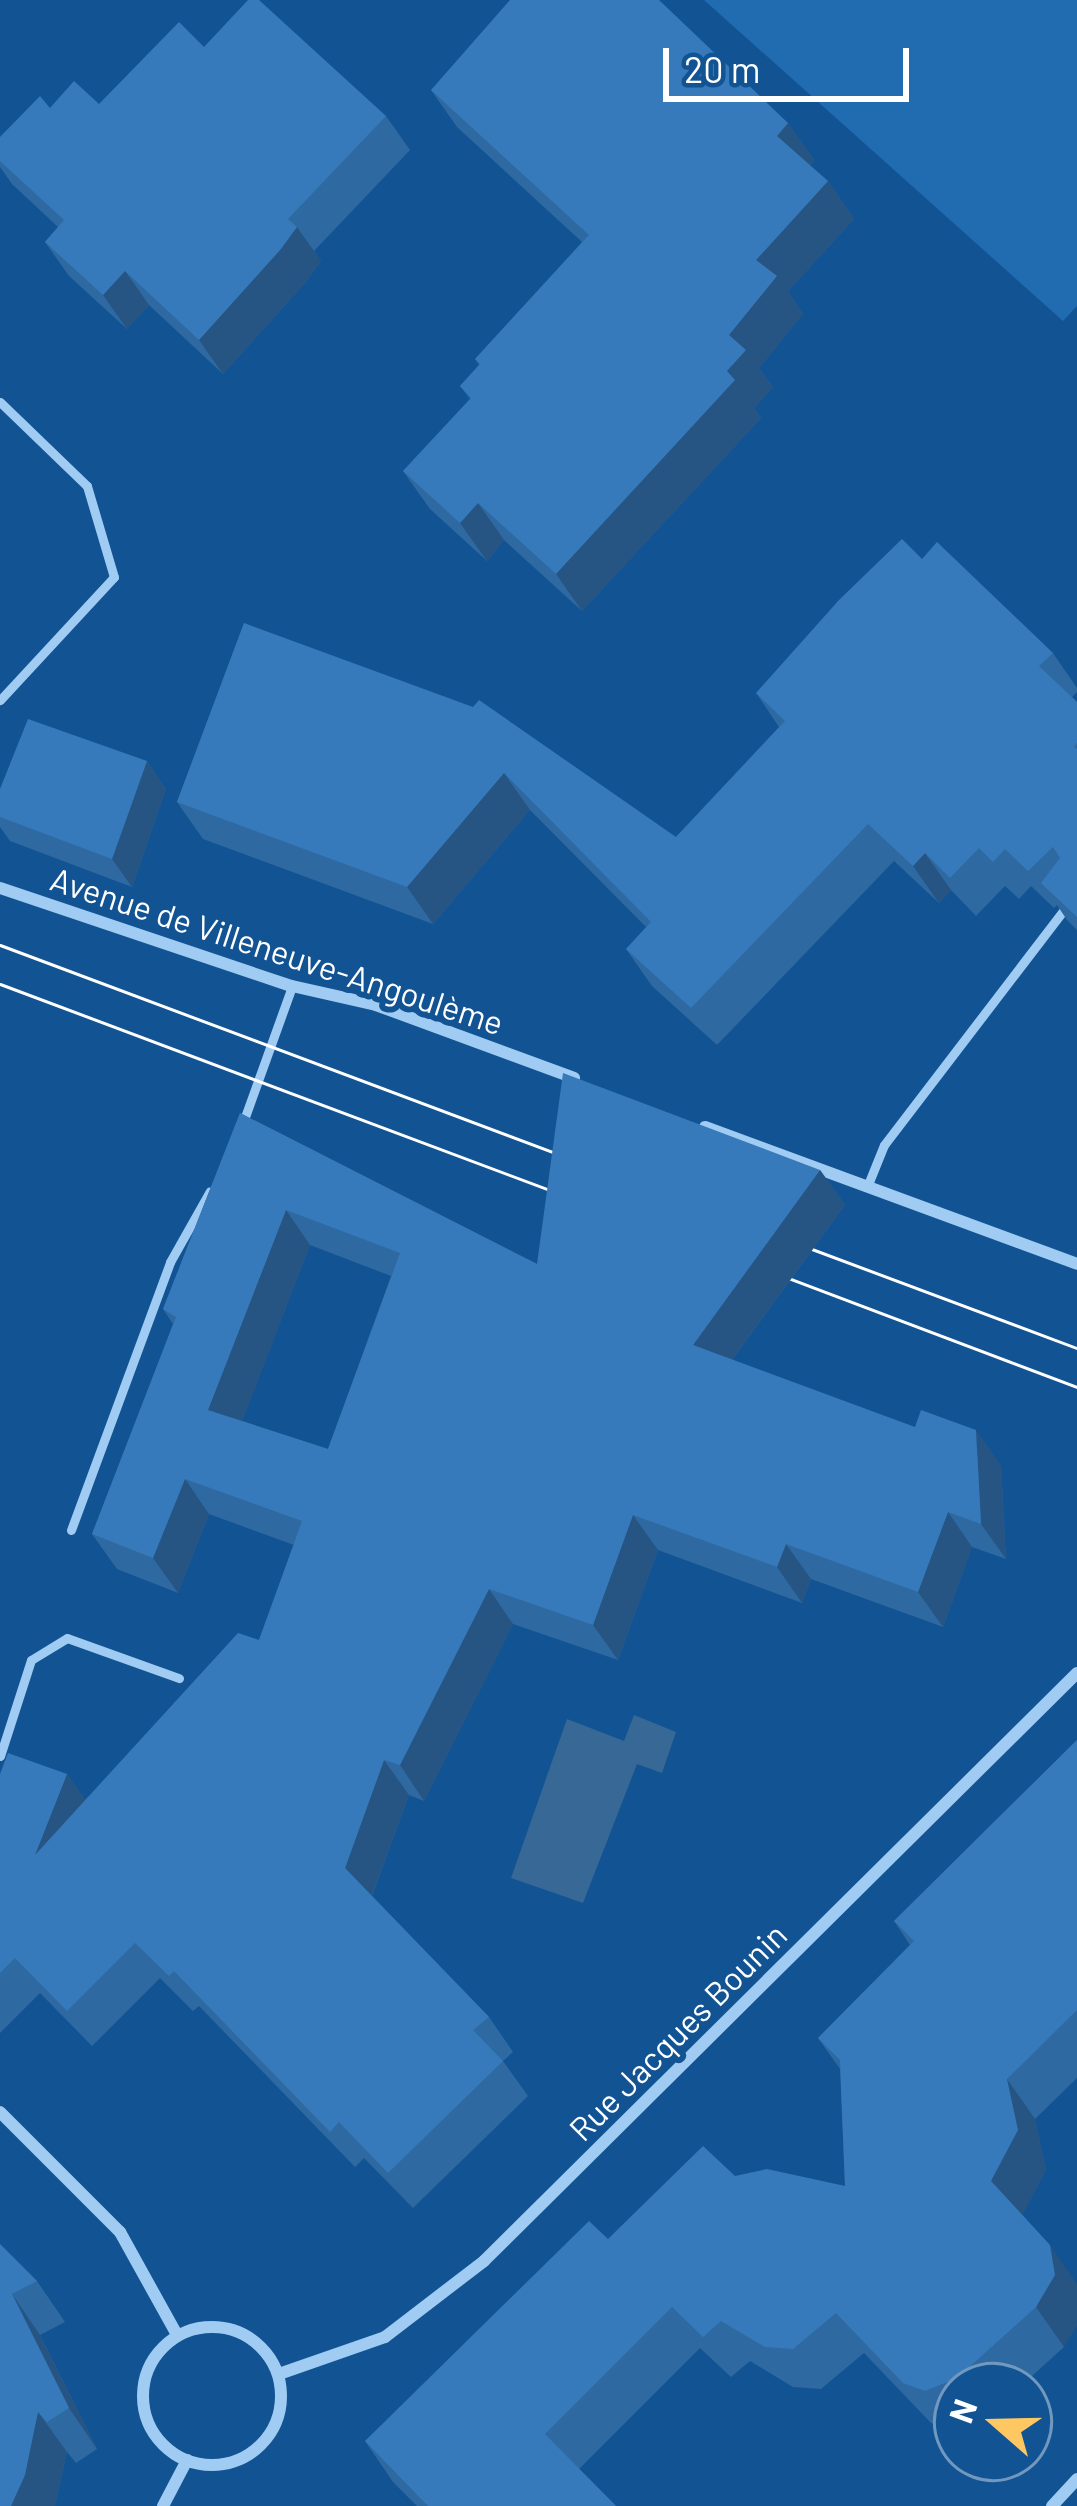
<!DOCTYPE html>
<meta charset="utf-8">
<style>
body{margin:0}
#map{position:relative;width:1077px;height:2506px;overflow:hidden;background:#125393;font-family:Barlow,sans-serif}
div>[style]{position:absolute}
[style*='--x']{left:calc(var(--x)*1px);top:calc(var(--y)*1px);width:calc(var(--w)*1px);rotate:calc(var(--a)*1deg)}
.green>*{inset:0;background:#216bb1}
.water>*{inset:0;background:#386896}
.service>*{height:9px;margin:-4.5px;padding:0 4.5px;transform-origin:4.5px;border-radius:4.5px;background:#a0cbf2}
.minor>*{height:12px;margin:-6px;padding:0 6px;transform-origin:6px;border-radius:6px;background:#a0cbf2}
.minor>.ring{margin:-6px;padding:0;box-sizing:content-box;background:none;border:12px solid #a0cbf2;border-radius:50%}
.tram>*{height:3px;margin:-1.5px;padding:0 1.5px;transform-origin:1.5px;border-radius:1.5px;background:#fff}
.wall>*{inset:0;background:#2e69a1}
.shaded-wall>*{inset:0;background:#265583}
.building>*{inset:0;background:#367abb}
span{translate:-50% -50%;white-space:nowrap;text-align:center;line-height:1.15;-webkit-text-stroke:12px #125393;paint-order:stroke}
.street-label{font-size:33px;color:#fff}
.north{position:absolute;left:933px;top:2362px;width:120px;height:120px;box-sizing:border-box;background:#125393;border:3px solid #7198be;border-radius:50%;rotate:290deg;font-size:33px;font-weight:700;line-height:48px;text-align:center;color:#fff}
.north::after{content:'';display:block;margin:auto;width:42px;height:54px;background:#ffc762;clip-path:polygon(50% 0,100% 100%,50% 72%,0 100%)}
.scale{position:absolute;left:663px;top:48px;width:246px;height:54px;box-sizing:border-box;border:6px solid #fff;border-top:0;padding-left:15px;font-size:36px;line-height:42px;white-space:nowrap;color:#fff;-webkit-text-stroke:9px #125393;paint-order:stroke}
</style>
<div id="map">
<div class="green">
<i style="clip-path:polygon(704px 0,1077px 0,1077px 306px,1063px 321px)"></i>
</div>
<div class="water">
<i style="clip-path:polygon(634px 1715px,676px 1732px,662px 1773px,637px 1764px,583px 1903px,511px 1878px,567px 1719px,624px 1741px)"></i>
</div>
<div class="service">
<i style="--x:0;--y:402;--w:121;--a:44"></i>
<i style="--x:87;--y:486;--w:95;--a:73.5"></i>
<i style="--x:114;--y:577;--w:168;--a:132.8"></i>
<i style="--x:241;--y:1128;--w:151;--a:-70.2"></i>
<i style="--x:867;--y:1187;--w:45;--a:-68"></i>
<i style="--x:884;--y:1145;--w:317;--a:-52.6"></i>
<i style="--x:71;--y:1530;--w:286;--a:-69.7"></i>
<i style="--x:170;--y:1262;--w:81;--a:-60.6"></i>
<i style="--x:0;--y:1756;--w:101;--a:-72.1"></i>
<i style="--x:31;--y:1660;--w:42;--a:-31.4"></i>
<i style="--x:67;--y:1638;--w:119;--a:19.7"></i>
</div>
<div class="minor">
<i style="--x:0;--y:888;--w:308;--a:18.6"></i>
<i style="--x:292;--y:986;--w:86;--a:12.7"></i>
<i style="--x:376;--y:1005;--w:211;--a:20.2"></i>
<i style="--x:705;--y:1127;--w:396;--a:20.2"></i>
<i style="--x:0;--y:2112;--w:170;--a:45"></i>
<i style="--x:120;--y:2232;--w:118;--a:61"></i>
<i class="ring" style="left:143px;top:2327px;width:126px;height:126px"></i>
<i style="--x:279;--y:2374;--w:112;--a:-19.2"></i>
<i style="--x:385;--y:2337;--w:125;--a:-37.5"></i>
<i style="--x:484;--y:2261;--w:835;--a:-44.76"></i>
<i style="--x:163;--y:2506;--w:52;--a:-62.4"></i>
<i style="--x:1052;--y:2506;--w:37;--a:-47"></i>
</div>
<div class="tram">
<i style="--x:0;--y:945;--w:621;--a:20.53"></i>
<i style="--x:0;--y:984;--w:618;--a:20.55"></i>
<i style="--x:785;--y:1239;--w:312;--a:20.5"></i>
<i style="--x:759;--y:1267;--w:340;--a:20.7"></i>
</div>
<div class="wall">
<i style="clip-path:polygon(204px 47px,386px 116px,410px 150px,314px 251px,321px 261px,305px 283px,223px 374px,149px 305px,127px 329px,69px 276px,45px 242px,58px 227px,12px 184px,0 167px,0 137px,50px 108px,99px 104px)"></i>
<i style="clip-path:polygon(431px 90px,788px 123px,814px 160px,810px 166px,828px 181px,854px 219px,788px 291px,803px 314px,759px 368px,773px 387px,754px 408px,761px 418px,582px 611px,504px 540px,487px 561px,430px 509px,403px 471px,470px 399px,460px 386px,479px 365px,475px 359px,582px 242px,457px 127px)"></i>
<i style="clip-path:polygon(922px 559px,1053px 653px,1077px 688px,1077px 692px,1072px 697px,1077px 702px,1077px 930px,1067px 920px,1057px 905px,1054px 908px,1031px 886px,1019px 899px,1005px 886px,976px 916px,951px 890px,939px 903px,894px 861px,717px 1045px,652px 986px,626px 949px,646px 927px,530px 810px,433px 924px,203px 839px,177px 802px,244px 623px,676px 837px,779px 727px,756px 693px)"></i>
<i style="clip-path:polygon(147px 761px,166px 789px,132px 887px,10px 841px,0 827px,0 789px)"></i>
<i style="clip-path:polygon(evenodd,240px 1113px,537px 1264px,820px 1170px,845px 1205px,732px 1360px,1001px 1465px,1006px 1559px,972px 1547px,943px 1627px,811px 1579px,802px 1603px,658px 1550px,618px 1660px,513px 1624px,424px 1801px,409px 1795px,372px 1896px,489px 2017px,513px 2052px,503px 2061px,528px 2096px,413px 2208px,364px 2158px,355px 2167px,199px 2006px,193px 2011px,160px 1978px,92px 2046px,40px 1993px,0 2033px,0 1774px,67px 1774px,85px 1800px,259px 1640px,294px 1545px,209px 1514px,178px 1593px,117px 1569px,92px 1534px,173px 1324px,163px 1309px,240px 1113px,310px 1245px,391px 1276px,328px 1449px,242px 1421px,310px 1245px)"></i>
<i style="clip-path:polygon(1077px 1740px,1077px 2078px,1035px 2119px,1046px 2170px,1022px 2215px,1064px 2347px,1021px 2386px,957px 2386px,957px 2430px,953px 2431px,931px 2423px,864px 2353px,821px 2389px,793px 2387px,750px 2361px,731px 2377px,700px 2348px,579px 2469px,616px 2506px,417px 2506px,393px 2482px,365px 2441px,608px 2239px,735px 2176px,845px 2186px,840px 2069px,818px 2038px,910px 1945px,894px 1921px)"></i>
<i style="clip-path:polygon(0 2244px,37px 2281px,65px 2322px,40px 2335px,97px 2449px,76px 2463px,67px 2452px,55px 2506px,0 2506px)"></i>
</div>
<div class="shaded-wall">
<i style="clip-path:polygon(788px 123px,814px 160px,804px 174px,777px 136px)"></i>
<i style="clip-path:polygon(828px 181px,854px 219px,788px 291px,803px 314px,759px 368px,773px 387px,754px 408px,761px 418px,582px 611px,556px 574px,727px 371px,729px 335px,756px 260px)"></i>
<i style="clip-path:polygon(297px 227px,321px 261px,305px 283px,223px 374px,199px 340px)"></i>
<i style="clip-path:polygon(125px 271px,149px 305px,127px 329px,103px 295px)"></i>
<i style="clip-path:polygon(478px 503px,504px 540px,487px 561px,460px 523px)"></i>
<i style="clip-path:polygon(147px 761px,166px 789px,132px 887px,112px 859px)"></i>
<i style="clip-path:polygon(504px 773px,530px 810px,433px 924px,407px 887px)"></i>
<i style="clip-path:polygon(925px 853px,951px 890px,939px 903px,913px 866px)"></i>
<i style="clip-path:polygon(820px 1170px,845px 1205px,717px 1380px,693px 1345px)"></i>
<i style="clip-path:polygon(286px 1210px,310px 1245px,233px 1445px,208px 1410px)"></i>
<i style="clip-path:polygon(976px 1430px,1001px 1465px,1006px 1559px,981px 1524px)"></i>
<i style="clip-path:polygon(185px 1479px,209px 1514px,178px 1593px,153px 1558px)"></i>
<i style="clip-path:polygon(948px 1512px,972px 1547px,943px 1627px,918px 1592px)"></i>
<i style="clip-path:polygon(633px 1515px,658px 1550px,618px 1660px,593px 1625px)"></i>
<i style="clip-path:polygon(786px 1544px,811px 1579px,802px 1603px,777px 1567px)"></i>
<i style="clip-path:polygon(489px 1589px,513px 1624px,424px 1801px,400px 1765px)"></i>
<i style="clip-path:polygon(384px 1760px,409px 1795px,369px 1903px,345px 1868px)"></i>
<i style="clip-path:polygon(67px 1774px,92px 1809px,35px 1855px)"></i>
<i style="clip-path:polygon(1007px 2079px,1035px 2119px,1046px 2170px,1019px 2221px,991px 2181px)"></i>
<i style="clip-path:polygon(1050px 2245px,1077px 2284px,1077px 2326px,1064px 2347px,1036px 2307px)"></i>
<i style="clip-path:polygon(12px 2294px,40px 2335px,97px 2449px,69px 2408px)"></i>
<i style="clip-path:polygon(38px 2412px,67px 2452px,55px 2506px,11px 2506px)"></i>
</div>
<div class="building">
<i style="clip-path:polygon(248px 0,259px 0,386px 116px,288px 219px,297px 227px,281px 249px,199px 340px,125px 271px,103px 295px,45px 242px,64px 220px,0 161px,0 137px,40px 96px,50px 108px,74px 81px,99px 104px,179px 22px,204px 47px)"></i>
<i style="clip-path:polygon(510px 0,659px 0,788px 123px,777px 136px,828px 181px,756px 260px,777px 276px,729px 335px,746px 350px,727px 371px,735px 380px,556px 574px,478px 503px,460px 523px,403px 471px,471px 398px,460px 386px,480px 364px,475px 359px,589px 235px,431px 90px)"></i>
<i style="clip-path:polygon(902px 539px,922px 559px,937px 542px,1053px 653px,1039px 666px,1077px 702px,1077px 743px,1074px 747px,1077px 749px,1077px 917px,1041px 883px,1060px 858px,1053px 847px,1028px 871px,1005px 849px,993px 862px,979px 848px,950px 878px,925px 853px,913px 866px,868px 824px,691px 1008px,626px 949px,651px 922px,504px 773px,407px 887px,177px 802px,244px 623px,473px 707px,479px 700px,676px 837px,785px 721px,756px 693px,839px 600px)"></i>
<i style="clip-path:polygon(28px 719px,147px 761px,112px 859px,0 817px,0 789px)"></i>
<i style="clip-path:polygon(evenodd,563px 1073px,820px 1170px,693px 1345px,915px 1427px,921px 1410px,976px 1430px,981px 1524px,948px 1512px,918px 1592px,786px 1544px,777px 1567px,633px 1515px,593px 1625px,489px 1589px,400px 1765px,384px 1760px,345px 1868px,489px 2017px,473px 2030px,503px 2061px,388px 2173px,339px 2122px,330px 2132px,174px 1971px,169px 1976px,135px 1943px,67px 2011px,15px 1958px,0 1973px,0 1774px,8px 1753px,67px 1774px,35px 1855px,238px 1633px,259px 1640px,302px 1521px,185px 1479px,153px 1558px,92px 1534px,176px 1317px,163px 1309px,240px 1113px,537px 1264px,563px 1073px,286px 1210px,400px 1253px,328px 1449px,208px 1410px,286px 1210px)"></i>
<i style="clip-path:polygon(1077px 1740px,1077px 2010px,1007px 2079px,1018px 2130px,991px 2181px,1050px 2245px,1055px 2275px,1036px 2307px,957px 2378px,925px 2391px,903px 2383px,836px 2313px,793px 2349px,765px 2347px,721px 2321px,703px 2337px,672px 2307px,545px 2434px,616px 2506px,428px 2506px,365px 2441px,589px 2221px,608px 2239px,703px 2146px,735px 2176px,767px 2169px,845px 2186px,840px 2060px,818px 2038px,914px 1941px,894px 1921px)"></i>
<i style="clip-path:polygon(0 2244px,37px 2281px,12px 2294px,69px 2408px,47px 2422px,38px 2412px,25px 2475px,11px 2506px,0 2506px)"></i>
</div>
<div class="street-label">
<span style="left:277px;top:951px;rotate:18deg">Avenue de Villeneuve-Angoulème</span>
<span style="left:678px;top:2032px;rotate:-45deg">Rue Jacques Bounin</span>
</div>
<div class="north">N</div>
<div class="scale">20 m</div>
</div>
